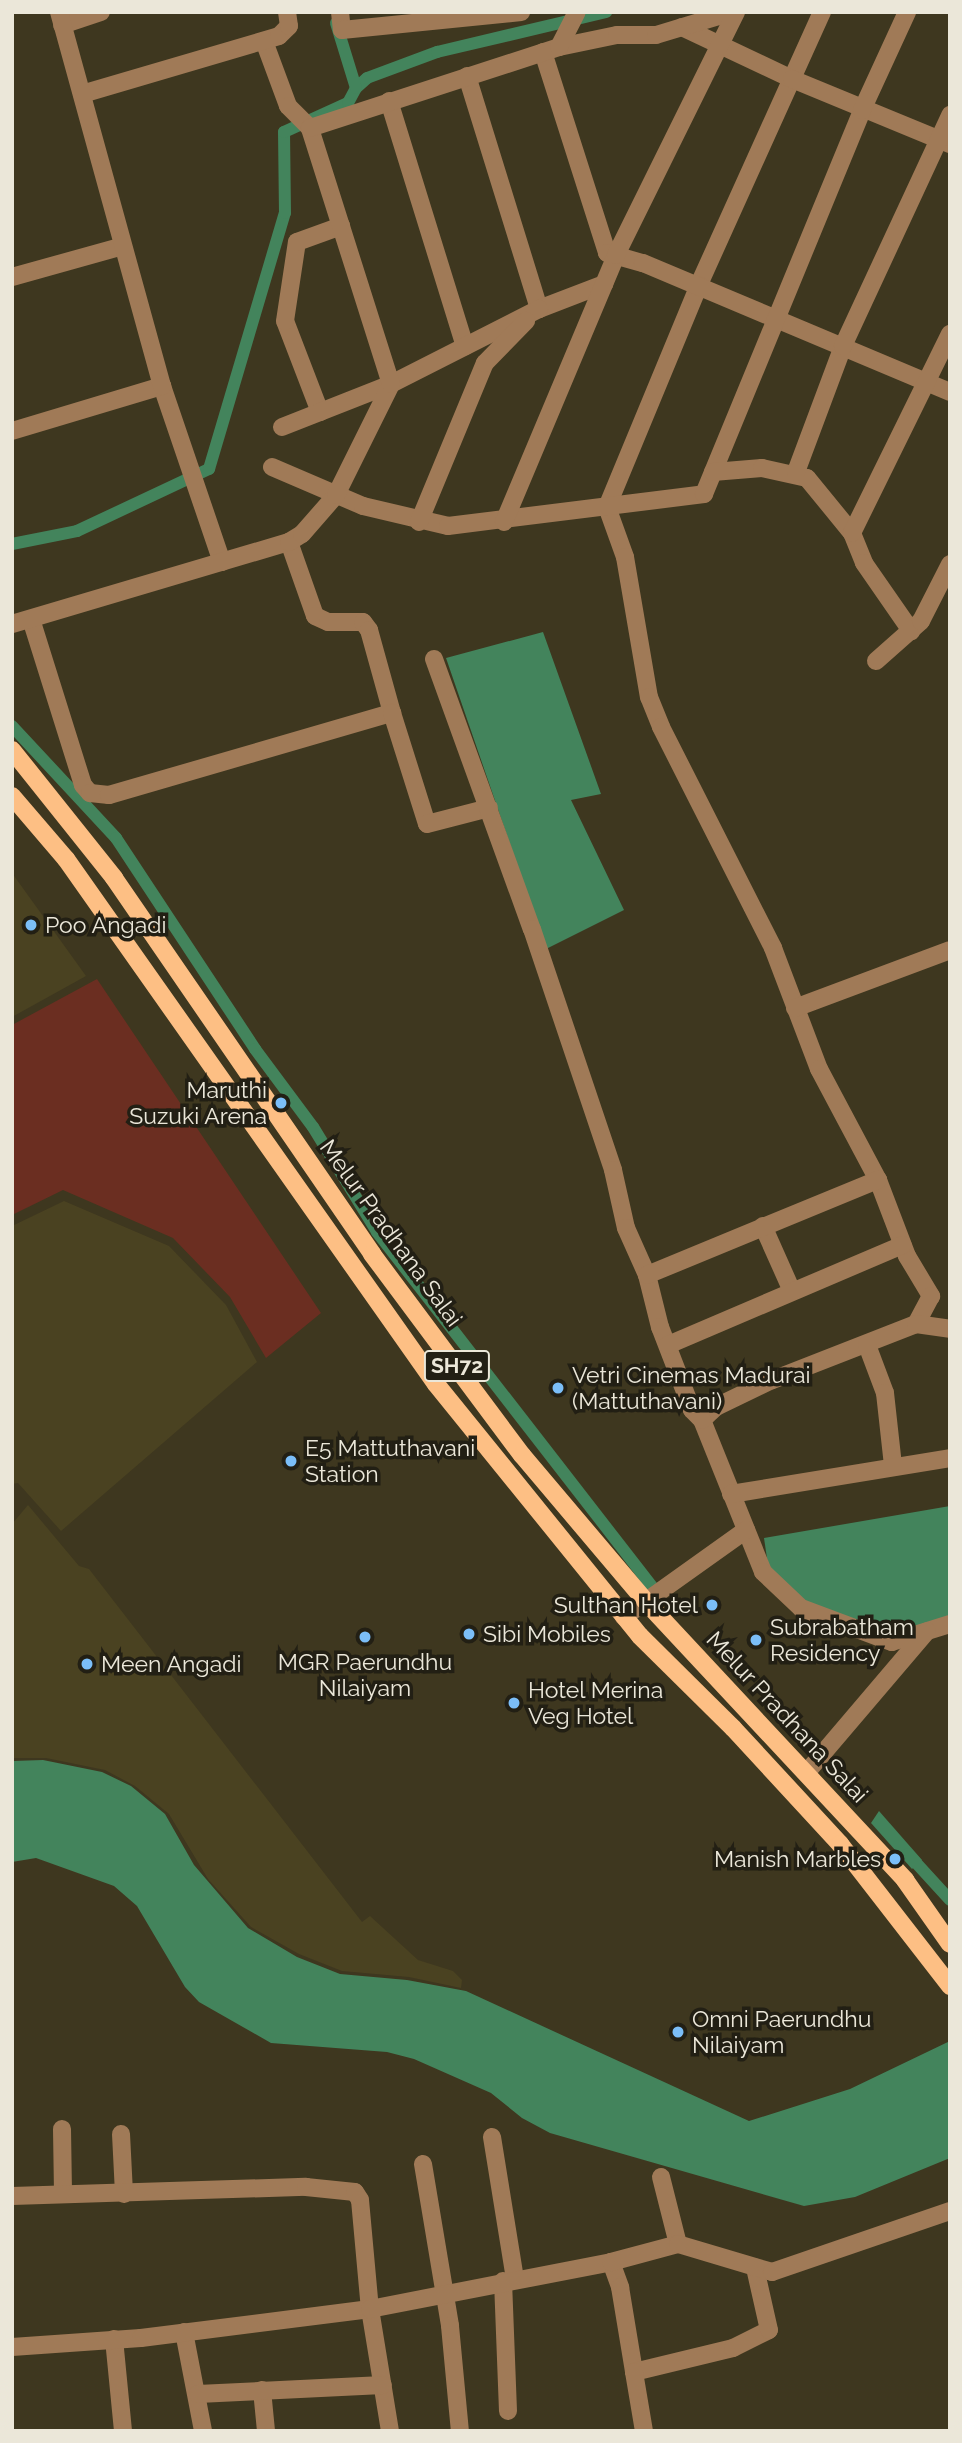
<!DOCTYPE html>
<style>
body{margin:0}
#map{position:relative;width:962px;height:2443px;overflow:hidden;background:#3e371f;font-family:Raleway,sans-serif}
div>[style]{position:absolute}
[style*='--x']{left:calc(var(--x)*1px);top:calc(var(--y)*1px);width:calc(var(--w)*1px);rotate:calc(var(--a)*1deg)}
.built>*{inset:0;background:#4a4221}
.green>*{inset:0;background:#6b2e21}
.water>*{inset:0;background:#43845c}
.canal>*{height:12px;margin:-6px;padding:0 6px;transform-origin:6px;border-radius:6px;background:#43845c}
.minor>*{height:18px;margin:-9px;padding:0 9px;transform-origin:9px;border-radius:9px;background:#a07a57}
.major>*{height:18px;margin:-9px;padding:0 9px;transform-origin:9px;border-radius:9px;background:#fdbf84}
.dots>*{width:19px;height:19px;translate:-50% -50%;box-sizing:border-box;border:4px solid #221f14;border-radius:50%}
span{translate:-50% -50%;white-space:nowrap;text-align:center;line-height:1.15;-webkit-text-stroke:7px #221f14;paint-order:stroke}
.shield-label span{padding:2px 5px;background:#221f14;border:2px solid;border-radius:5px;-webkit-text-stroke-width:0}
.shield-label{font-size:21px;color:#ebe7d9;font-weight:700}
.poi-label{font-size:23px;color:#ebe7d9}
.left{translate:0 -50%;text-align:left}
.right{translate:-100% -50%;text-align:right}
.street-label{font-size:23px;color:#ebe7d9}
.frame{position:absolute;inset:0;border:14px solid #ebe7d9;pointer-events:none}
</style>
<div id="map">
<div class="built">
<i style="clip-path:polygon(12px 873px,86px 976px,12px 1017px)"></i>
<i style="clip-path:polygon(64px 1201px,169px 1246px,226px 1305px,257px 1362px,61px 1531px,18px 1483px,12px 1484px,12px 1226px)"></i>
<i style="clip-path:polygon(28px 1505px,79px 1566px,89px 1569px,362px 1922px,370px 1916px,418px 1960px,453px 1971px,462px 1980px,461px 1988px,409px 1977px,342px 1971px,299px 1954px,251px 1927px,208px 1879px,169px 1814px,135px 1786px,105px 1770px,46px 1758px,12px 1758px,12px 1524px)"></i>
</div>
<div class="green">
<i style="clip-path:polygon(97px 979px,321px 1313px,266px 1358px,230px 1297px,173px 1238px,63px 1190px,12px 1215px,12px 1025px)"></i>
</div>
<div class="water">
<i style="clip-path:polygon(543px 632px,601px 794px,571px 800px,624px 910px,546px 949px,446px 658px)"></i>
<i style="clip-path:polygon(950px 1506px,950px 1615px,892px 1636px,802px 1601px,768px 1565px,764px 1538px)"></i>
<i style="clip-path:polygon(43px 1760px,102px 1772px,131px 1786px,165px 1814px,194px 1865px,248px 1928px,297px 1957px,340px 1974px,407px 1980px,466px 1991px,749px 2121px,850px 2089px,950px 2041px,950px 2158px,855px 2197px,804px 2206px,550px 2133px,522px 2118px,491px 2093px,414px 2059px,387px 2052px,271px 2043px,199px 2002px,185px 1987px,137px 1906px,114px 1886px,36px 1858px,12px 1862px,12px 1761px)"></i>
<i style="clip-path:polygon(879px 1811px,922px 1860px,912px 1869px,871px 1823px)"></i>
</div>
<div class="canal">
<i style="--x:356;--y:88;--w:15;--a:-42"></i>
<i style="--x:367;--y:78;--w:75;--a:-20.4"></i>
<i style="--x:437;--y:52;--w:174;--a:-13.3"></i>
<i style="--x:12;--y:544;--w:66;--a:-11.3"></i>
<i style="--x:77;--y:531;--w:146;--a:-25.2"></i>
<i style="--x:209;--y:469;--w:267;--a:-73.5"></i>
<i style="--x:285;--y:213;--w:81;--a:-90.7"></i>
<i style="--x:284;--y:132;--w:70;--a:-24.4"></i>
<i style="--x:348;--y:103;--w:17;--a:-62"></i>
<i style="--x:356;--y:88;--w:68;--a:-107.1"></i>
<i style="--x:12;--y:726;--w:153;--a:47.1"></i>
<i style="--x:116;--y:838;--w:253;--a:56.6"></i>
<i style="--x:255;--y:1049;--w:97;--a:53.4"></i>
<i style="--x:313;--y:1127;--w:123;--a:58.6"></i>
<i style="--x:377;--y:1232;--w:454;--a:52.2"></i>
<i style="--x:908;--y:1854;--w:62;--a:47.6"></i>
</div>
<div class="minor">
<i style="--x:340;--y:12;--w:18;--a:84"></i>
<i style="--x:342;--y:30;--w:180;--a:-5.7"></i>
<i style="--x:822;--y:12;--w:299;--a:114.3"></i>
<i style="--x:699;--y:285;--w:240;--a:112.5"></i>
<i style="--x:607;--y:507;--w:53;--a:70.2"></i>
<i style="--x:625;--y:557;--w:142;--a:80.3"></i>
<i style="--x:649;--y:697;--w:32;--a:68"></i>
<i style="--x:661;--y:727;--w:248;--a:63.1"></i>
<i style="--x:773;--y:948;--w:129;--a:69.2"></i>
<i style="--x:819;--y:1069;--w:126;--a:62"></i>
<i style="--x:878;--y:1180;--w:81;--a:69.1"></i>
<i style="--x:907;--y:1256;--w:47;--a:59"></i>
<i style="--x:931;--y:1296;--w:32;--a:118"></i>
<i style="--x:916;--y:1324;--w:155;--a:158.7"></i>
<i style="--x:772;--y:1380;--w:62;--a:154.3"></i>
<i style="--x:716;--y:1407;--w:19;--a:137"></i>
<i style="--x:702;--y:1420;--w:164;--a:68.1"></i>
<i style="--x:763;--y:1572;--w:52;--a:43.5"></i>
<i style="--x:801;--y:1608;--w:97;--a:20.5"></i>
<i style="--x:892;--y:1642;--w:61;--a:-17.2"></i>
<i style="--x:62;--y:25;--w:41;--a:-18.4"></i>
<i style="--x:682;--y:27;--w:122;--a:25.3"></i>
<i style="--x:792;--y:79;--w:171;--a:22.4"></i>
<i style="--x:264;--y:41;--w:69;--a:69.7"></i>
<i style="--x:288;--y:106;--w:31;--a:45"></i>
<i style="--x:559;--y:47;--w:59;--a:-11.7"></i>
<i style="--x:617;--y:35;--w:39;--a:0"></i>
<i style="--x:656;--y:35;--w:79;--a:-16.8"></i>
<i style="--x:543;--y:52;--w:211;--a:72.3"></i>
<i style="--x:607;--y:253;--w:37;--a:16"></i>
<i style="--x:643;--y:263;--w:333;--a:22.8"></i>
<i style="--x:467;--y:76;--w:244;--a:72.8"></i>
<i style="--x:539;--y:309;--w:70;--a:-21"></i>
<i style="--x:82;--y:94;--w:205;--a:-16.4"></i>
<i style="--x:279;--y:36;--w:14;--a:-45"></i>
<i style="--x:289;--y:26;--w:14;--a:-98"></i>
<i style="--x:389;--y:101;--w:257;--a:72.8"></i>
<i style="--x:12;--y:277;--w:115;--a:-15.6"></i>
<i style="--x:162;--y:386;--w:186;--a:71.2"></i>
<i style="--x:320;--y:412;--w:97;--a:-111"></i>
<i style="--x:285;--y:321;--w:80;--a:-81.4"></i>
<i style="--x:297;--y:242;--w:47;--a:-20"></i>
<i style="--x:282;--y:427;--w:117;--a:-21.5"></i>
<i style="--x:391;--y:384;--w:166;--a:-26.9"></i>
<i style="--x:12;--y:431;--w:157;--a:-16.7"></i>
<i style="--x:162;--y:386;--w:388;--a:-105.4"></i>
<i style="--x:272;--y:467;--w:99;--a:23.2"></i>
<i style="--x:363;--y:506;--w:87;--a:13.2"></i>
<i style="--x:448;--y:526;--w:258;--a:-7.1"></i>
<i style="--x:704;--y:494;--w:415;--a:-67.6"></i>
<i style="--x:862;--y:110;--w:108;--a:-65.3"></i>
<i style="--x:713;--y:472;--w:49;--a:-4.7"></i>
<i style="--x:762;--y:468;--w:46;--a:12.5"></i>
<i style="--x:807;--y:478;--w:71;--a:50.7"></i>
<i style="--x:852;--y:533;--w:32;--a:68"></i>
<i style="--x:864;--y:563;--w:83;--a:55.3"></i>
<i style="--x:796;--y:472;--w:134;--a:-69.5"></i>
<i style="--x:843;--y:346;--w:255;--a:-65.1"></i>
<i style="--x:419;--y:522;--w:172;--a:-67.5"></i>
<i style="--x:485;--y:363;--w:59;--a:-45.7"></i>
<i style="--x:504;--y:522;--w:290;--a:-67.2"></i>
<i style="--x:616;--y:255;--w:271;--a:-63.7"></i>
<i style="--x:852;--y:533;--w:222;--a:-63.8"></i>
<i style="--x:289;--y:542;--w:78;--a:70.6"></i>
<i style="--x:315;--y:616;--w:14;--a:25"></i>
<i style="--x:328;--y:622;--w:35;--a:0"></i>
<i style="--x:363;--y:622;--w:10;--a:53"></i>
<i style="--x:369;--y:630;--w:86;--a:74.5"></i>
<i style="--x:31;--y:619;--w:174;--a:72.6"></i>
<i style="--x:83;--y:785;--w:11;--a:49"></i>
<i style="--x:90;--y:793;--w:19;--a:6"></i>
<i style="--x:109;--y:795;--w:295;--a:-16.2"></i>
<i style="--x:392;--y:713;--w:116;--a:72.5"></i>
<i style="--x:427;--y:824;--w:64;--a:-14.5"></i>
<i style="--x:12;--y:624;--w:289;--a:-16.5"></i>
<i style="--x:289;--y:542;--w:15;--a:-32"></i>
<i style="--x:302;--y:534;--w:52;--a:-48.9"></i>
<i style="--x:336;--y:495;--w:124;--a:-63.6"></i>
<i style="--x:391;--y:384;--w:269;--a:-107.6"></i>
<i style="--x:310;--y:128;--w:262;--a:-18"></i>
<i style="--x:559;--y:47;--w:39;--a:-63"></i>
<i style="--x:434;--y:659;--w:287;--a:70.1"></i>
<i style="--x:532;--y:929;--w:254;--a:71.4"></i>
<i style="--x:613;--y:1170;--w:59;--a:77.4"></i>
<i style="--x:626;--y:1228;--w:51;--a:65.9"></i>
<i style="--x:647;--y:1275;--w:54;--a:76"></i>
<i style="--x:660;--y:1327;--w:89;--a:68.9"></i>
<i style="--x:692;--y:1410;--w:14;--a:45"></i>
<i style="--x:876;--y:661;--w:60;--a:-41.6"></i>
<i style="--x:921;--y:621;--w:64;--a:-63"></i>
<i style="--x:795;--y:1008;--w:165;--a:-20.5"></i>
<i style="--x:763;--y:1226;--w:71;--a:66"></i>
<i style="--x:647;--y:1275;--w:250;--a:-22.4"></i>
<i style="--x:916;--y:1324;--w:34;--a:8"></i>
<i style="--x:668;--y:1345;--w:255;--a:-23.1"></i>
<i style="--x:867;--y:1345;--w:51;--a:69.4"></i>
<i style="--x:885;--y:1393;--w:73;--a:83.7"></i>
<i style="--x:731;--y:1494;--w:222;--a:-9.3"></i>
<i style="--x:624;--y:1617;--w:150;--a:-35.5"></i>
<i style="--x:807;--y:1772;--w:185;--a:-49.6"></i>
<i style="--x:62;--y:2129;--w:64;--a:89.1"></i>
<i style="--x:121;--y:2134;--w:60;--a:87.1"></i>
<i style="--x:492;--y:2137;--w:144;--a:80.8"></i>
<i style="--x:423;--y:2164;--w:164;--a:80.5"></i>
<i style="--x:450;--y:2326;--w:105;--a:84.6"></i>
<i style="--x:661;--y:2177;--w:69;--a:75.8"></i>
<i style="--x:12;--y:2196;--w:294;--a:-1.8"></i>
<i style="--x:306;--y:2187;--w:49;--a:5.8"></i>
<i style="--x:355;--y:2192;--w:9;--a:58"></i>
<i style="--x:360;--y:2200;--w:109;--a:84.8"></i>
<i style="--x:370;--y:2309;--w:124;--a:80.7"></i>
<i style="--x:611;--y:2262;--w:27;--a:70"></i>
<i style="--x:620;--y:2287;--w:86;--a:80.6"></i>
<i style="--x:634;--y:2372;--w:102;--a:-13.6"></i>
<i style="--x:733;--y:2348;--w:40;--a:-26.6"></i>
<i style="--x:769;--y:2330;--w:64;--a:-102.7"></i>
<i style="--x:503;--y:2281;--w:130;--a:87.8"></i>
<i style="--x:184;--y:2332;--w:101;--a:79.1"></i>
<i style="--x:114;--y:2339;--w:92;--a:84.4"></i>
<i style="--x:12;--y:2347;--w:129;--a:-4"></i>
<i style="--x:141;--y:2338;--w:231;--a:-7.2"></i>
<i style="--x:370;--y:2309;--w:246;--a:-11"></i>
<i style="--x:611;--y:2262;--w:69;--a:-15"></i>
<i style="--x:678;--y:2244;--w:98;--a:16.6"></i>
<i style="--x:772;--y:2272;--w:188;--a:-18.9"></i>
<i style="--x:634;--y:2372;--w:60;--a:80.4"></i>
<i style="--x:262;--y:2390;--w:41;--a:84.4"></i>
<i style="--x:198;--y:2394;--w:185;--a:-2.8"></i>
</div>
<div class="major">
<i style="--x:12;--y:750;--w:164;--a:51.4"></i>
<i style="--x:114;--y:878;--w:456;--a:55.5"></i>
<i style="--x:372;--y:1254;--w:251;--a:53.3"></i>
<i style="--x:522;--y:1455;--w:194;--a:49.8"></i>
<i style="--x:647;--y:1603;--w:379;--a:47"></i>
<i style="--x:905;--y:1880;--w:78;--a:54.9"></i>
<i style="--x:12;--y:796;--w:83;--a:49.4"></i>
<i style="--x:66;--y:859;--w:642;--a:54.83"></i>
<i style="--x:436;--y:1384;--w:324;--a:51"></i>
<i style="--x:640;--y:1636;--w:131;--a:44.7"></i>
<i style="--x:733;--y:1728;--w:158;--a:47.3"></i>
<i style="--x:840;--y:1844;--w:180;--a:52.2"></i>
</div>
<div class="dots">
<i style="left:31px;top:925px;background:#7bbef8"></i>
<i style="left:281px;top:1103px;background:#7bbef8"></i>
<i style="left:558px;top:1388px;background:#7bbef8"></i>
<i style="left:291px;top:1461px;background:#7bbef8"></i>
<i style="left:712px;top:1605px;background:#7bbef8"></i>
<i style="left:469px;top:1634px;background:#7bbef8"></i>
<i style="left:365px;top:1637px;background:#7bbef8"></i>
<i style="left:756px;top:1640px;background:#7bbef8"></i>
<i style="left:87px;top:1664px;background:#7bbef8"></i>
<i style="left:514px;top:1703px;background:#7bbef8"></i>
<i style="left:895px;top:1859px;background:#7bbef8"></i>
<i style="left:678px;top:2032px;background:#7bbef8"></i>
</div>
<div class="shield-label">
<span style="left:457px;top:1366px">SH72</span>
</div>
<div class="poi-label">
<span class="left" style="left:45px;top:925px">Poo Angadi</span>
<span class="right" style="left:267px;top:1103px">Maruthi<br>Suzuki Arena</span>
<span class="left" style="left:572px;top:1388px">Vetri Cinemas Madurai<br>(Mattuthavani)</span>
<span class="left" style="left:305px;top:1461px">E5 Mattuthavani<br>Station</span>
<span class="right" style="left:698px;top:1605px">Sulthan Hotel</span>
<span class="left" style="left:770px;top:1640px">Subrabatham<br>Residency</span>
<span class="left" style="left:483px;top:1634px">Sibi Mobiles</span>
<span style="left:365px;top:1675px">MGR Paerundhu<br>Nilaiyam</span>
<span class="left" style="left:101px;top:1664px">Meen Angadi</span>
<span class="left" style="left:528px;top:1703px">Hotel Merina<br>Veg Hotel</span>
<span class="right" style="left:881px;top:1859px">Manish Marbles</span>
<span class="left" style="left:692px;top:2032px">Omni Paerundhu<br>Nilaiyam</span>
</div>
<div class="street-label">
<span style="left:391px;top:1233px;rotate:54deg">Melur Pradhana Salai</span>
<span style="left:787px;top:1717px;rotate:47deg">Melur Pradhana Salai</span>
</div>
<div class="frame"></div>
</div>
